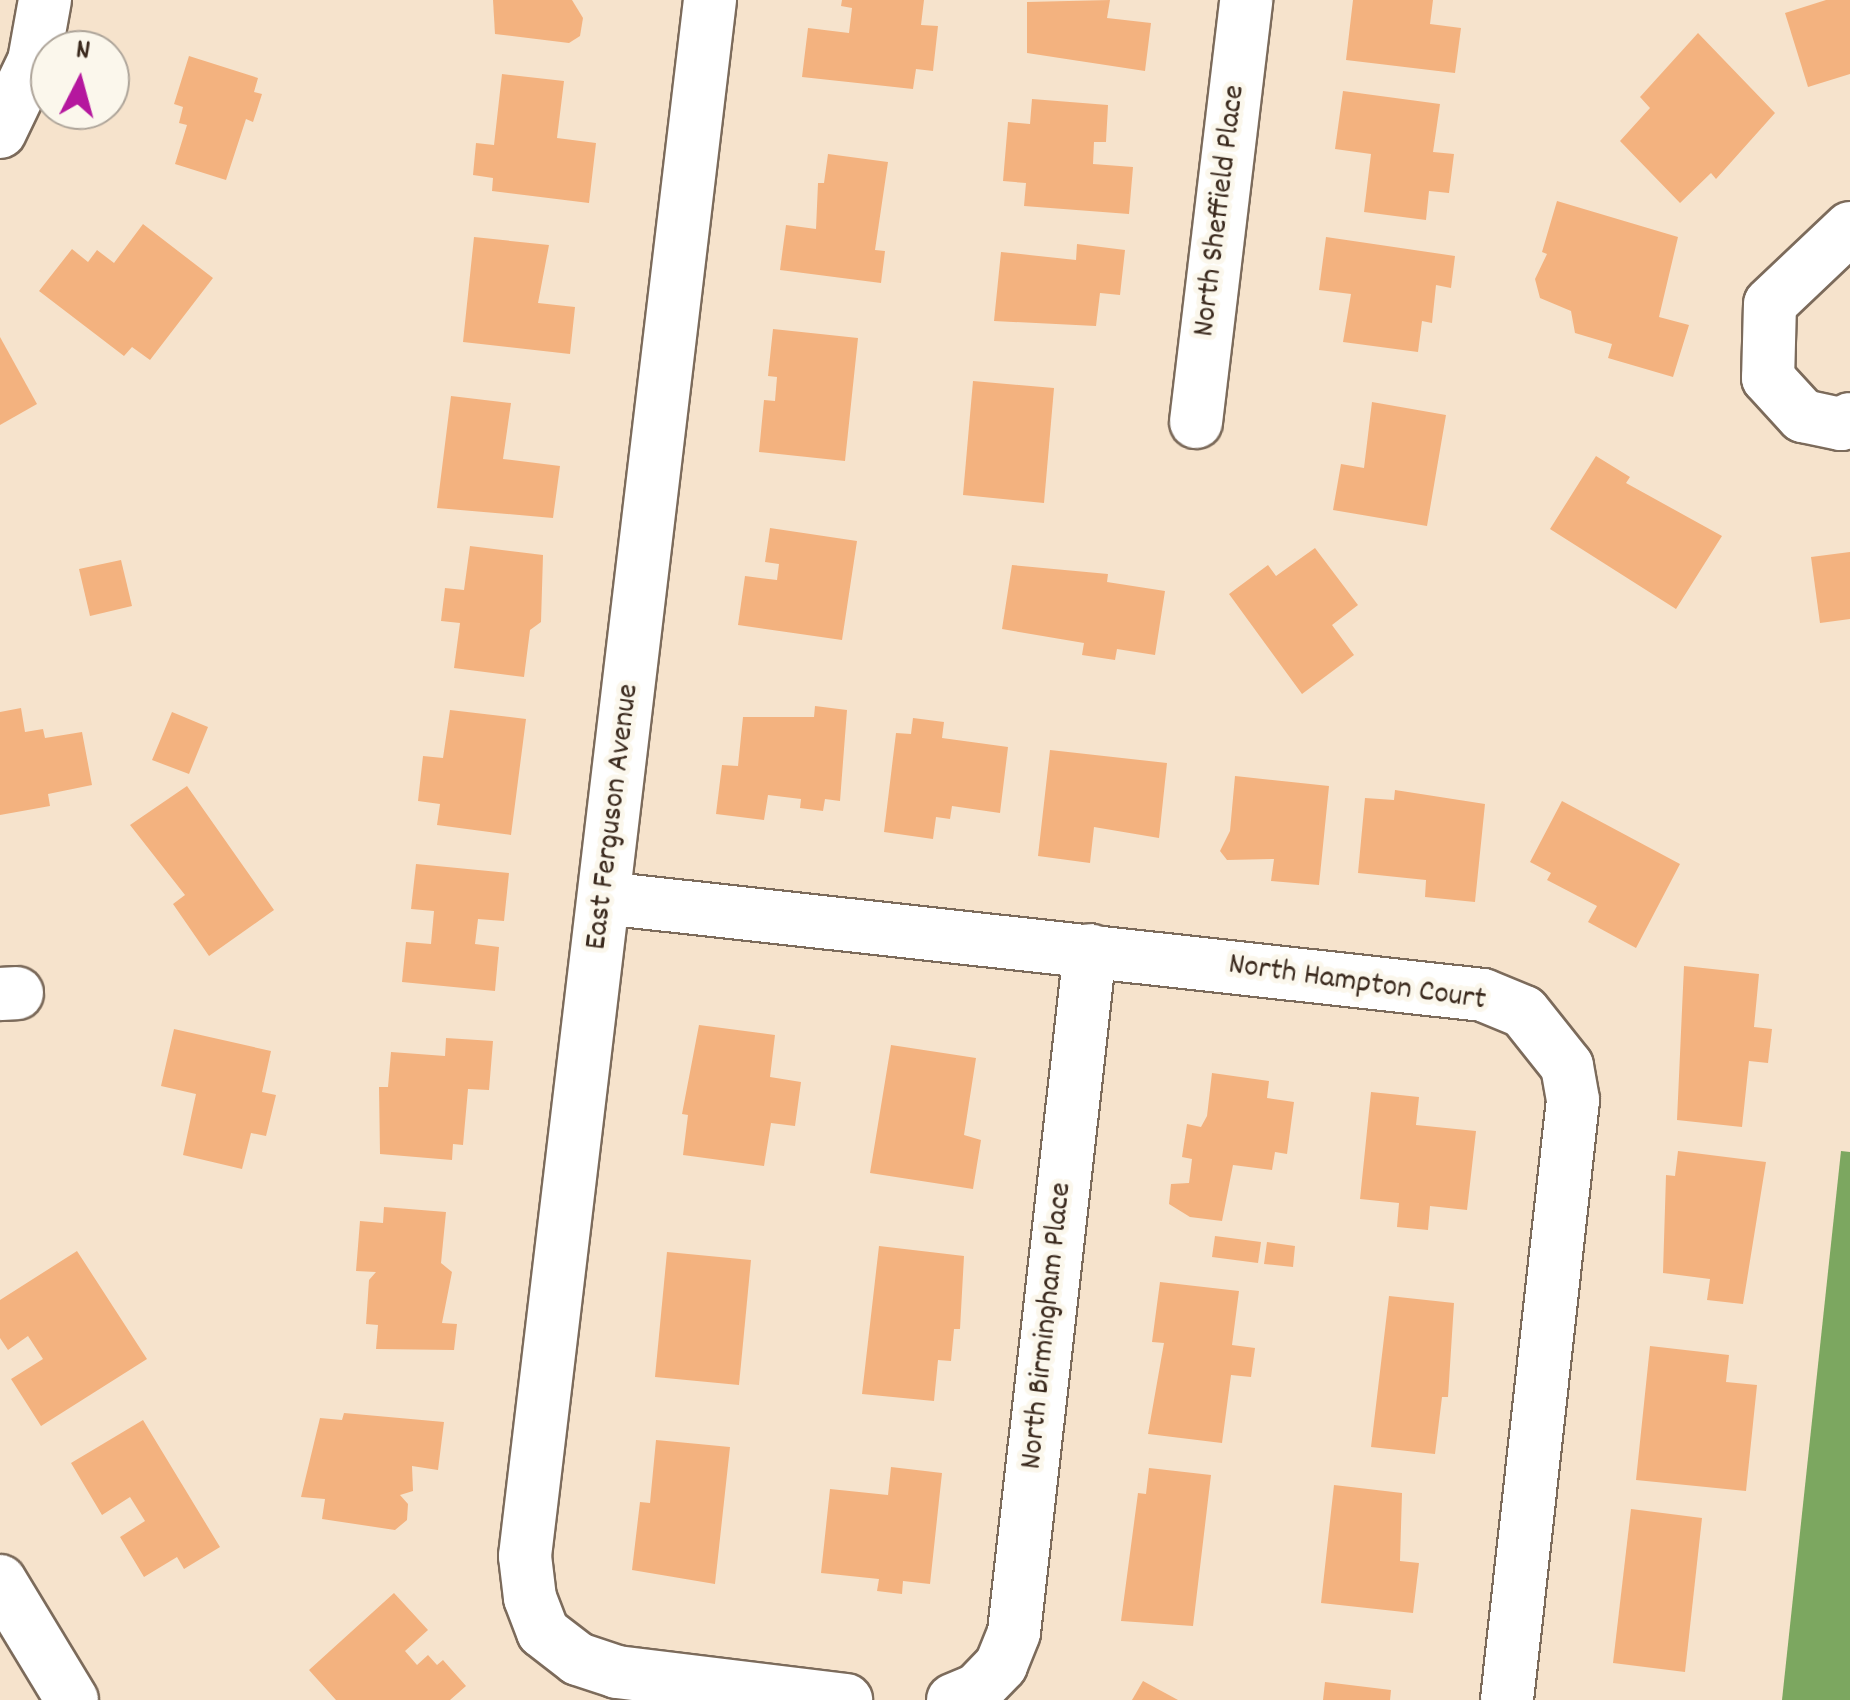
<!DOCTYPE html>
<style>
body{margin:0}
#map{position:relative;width:1850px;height:1700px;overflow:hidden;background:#f6e3cc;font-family:Dekko,sans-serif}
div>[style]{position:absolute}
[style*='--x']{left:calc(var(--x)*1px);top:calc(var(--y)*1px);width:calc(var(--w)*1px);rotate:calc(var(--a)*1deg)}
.forest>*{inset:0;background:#7ca760}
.building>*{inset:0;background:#f3b27f}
.roads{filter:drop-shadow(2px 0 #7c6b5b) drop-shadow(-2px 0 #7c6b5b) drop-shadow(0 2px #7c6b5b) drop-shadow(0 -2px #7c6b5b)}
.minor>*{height:52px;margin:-26px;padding:0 26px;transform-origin:26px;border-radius:26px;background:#fff}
span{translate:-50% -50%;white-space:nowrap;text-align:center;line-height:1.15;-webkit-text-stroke:10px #fbf7ec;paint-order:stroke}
.street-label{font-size:32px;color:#3b2a1e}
.north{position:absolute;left:30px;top:30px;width:100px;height:100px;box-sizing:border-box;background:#fbf7ec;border:2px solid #aea59a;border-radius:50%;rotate:6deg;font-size:28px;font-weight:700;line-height:40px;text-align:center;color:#3b2a1e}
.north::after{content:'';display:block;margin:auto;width:35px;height:45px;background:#b5179e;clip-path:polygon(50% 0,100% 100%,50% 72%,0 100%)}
</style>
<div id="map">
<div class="forest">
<i style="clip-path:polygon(1841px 1151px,1850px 1152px,1850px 1700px,1782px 1700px)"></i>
</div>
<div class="building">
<i style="clip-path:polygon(493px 0,572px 0,583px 18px,580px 36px,569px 43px,495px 34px)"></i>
<i style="clip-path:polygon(842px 0,924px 0,921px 25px,938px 26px,933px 71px,916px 69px,913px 89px,802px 77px,808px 28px,849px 33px,852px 8px,841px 6px)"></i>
<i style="clip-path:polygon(1110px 0,1107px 18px,1151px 23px,1145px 71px,1027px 53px,1027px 2px)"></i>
<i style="clip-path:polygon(1353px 0,1433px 0,1430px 24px,1461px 28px,1455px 73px,1346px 60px)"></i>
<i style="clip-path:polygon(1826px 0,1850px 0,1850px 74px,1808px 87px,1785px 13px)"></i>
<i style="clip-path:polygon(1698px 33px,1775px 113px,1716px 179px,1711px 173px,1680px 203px,1620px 141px,1650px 108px,1640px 97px)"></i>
<i style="clip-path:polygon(189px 56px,258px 78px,254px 92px,262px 94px,253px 122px,246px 119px,226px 180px,175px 164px,187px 125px,179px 123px,183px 107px,174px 104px)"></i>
<i style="clip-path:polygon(502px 74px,564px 81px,557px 138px,596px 143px,589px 203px,492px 191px,493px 178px,473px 175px,476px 143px,494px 145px)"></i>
<i style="clip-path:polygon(1343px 91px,1440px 104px,1433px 152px,1454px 154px,1449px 193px,1429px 191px,1426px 220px,1364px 212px,1371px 154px,1335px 149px)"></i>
<i style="clip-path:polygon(1032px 99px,1108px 105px,1106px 142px,1094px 142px,1093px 164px,1133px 167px,1129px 214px,1024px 206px,1026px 183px,1003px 181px,1008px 122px,1030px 124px)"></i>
<i style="clip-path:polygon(828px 154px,888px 162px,875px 250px,885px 251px,881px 283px,780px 270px,786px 225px,816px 229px,818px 183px,824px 183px)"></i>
<i style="clip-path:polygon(1557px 201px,1678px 237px,1659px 317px,1689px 325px,1673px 377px,1608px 358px,1612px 344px,1575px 333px,1571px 311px,1540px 298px,1535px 279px,1547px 254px,1542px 252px)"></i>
<i style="clip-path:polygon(143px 224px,213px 278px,150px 360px,132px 347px,124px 356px,39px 291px,72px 249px,88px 262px,97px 250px,114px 263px)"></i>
<i style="clip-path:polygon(474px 237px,549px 245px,538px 303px,575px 307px,570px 354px,463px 342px)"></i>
<i style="clip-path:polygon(1326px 237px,1455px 256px,1451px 288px,1436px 285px,1432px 323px,1422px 321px,1418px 352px,1343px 342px,1351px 294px,1319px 290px)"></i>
<i style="clip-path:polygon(1077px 244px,1125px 250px,1120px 295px,1100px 293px,1096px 326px,994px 321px,1001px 252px,1076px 260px)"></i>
<i style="clip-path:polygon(773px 329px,858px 338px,845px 461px,759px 452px,764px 400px,775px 401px,777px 377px,768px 376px)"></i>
<i style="clip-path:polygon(0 337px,37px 404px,0 425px)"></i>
<i style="clip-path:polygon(973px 381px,1054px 388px,1044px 503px,963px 495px)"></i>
<i style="clip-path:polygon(451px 396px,511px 403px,503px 459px,560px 466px,553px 518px,437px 508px)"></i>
<i style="clip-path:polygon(1372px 402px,1446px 415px,1427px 526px,1333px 510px,1341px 464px,1364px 468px)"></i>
<i style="clip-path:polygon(1596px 456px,1630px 477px,1626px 483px,1722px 536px,1676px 609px,1550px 529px)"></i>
<i style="clip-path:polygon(770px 528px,857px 541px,842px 640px,738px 625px,745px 576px,777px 580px,779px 564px,765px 562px)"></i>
<i style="clip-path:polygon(470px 546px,543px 555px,541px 622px,530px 630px,524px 677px,454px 668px,460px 623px,441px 621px,445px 588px,464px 590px)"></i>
<i style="clip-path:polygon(1315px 548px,1358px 605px,1332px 625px,1354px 655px,1302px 694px,1229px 594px,1268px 565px,1276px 576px)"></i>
<i style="clip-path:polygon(1850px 552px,1850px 619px,1820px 623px,1811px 557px)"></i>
<i style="clip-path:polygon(121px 560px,132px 606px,90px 616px,79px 569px)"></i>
<i style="clip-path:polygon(1012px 565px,1108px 574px,1107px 582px,1165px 591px,1155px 655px,1117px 649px,1115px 660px,1082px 655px,1084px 643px,1002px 629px)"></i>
<i style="clip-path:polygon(815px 706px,847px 710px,840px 801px,825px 799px,823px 811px,800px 808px,801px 799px,768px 795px,764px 820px,716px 814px,722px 765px,738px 766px,743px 717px,814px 717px)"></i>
<i style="clip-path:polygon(21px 708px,25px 732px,43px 729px,45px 738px,82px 732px,92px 785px,48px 794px,50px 806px,0 815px,0 712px)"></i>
<i style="clip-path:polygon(450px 710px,526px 719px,511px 835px,437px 825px,440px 804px,418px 801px,423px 756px,443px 758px)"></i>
<i style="clip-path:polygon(172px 712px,208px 727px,189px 774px,152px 760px)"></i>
<i style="clip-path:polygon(913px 718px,944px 722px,942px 738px,1008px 747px,1000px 813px,952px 806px,950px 819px,936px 817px,933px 839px,884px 832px,896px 733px,911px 734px)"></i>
<i style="clip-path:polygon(1050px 750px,1167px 763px,1159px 838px,1094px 827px,1090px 863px,1038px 856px)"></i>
<i style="clip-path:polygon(1235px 776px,1329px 786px,1319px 885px,1271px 881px,1274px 859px,1227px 860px,1220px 851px,1230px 831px)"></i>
<i style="clip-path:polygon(187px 786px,274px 910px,209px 956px,173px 904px,185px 895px,130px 825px)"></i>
<i style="clip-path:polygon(1395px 790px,1485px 804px,1475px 902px,1425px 897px,1426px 880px,1358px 873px,1365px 798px,1394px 800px)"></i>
<i style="clip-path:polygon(1562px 801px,1680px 864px,1636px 948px,1588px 922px,1597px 906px,1547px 880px,1551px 873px,1530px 862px)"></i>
<i style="clip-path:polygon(416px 864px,509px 873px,504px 921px,478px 919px,475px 944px,499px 947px,495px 991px,402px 982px,406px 942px,431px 944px,434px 911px,411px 909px)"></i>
<i style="clip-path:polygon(1684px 966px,1759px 974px,1754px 1027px,1772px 1029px,1768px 1063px,1749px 1061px,1742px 1127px,1677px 1120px)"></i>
<i style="clip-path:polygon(699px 1025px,775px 1035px,770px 1077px,801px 1082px,795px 1126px,771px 1123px,764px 1166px,683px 1155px,688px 1115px,682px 1114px)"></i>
<i style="clip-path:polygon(174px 1029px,271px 1051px,262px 1092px,276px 1095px,266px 1136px,251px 1133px,242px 1169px,183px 1155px,196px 1094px,161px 1086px)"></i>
<i style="clip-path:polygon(446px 1038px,493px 1041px,489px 1090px,468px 1089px,463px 1145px,453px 1144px,452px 1160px,380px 1154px,379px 1087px,388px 1087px,391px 1052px,445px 1056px)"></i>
<i style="clip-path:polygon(891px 1045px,976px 1058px,964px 1135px,981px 1140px,973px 1189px,870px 1173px)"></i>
<i style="clip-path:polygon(1212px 1073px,1269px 1081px,1267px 1098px,1294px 1102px,1287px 1154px,1275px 1152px,1272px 1170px,1233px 1165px,1222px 1221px,1190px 1217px,1169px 1204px,1171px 1184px,1189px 1183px,1192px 1159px,1182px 1157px,1187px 1124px,1201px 1127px,1207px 1116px)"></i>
<i style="clip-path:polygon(1371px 1092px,1419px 1097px,1416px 1125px,1476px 1131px,1467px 1210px,1430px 1206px,1428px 1230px,1397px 1227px,1399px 1203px,1360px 1199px)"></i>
<i style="clip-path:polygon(1678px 1151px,1766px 1162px,1743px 1304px,1707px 1300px,1710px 1279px,1663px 1273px,1666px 1175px,1675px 1176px)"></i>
<i style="clip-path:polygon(384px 1207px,446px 1212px,441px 1263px,452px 1272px,442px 1323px,457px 1324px,454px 1350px,376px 1349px,378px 1325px,366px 1324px,369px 1280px,376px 1272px,356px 1271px,360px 1221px,383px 1223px)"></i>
<i style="clip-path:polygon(1215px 1236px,1261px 1242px,1258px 1263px,1212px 1257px)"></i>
<i style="clip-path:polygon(1267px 1242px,1295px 1246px,1293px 1267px,1264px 1264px)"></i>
<i style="clip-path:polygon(879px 1246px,964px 1256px,960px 1329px,954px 1329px,951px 1361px,938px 1360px,934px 1401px,862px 1394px)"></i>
<i style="clip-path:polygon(77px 1251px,147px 1359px,41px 1426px,11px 1379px,43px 1359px,28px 1336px,8px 1350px,0 1338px,0 1300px)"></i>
<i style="clip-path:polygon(667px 1252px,751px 1260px,739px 1385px,655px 1377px)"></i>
<i style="clip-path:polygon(1160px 1282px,1239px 1291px,1232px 1345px,1255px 1348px,1251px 1377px,1231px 1375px,1222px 1443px,1148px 1434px,1164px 1343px,1152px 1342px)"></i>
<i style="clip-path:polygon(1389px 1296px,1454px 1303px,1448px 1397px,1442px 1397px,1435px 1454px,1371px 1447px)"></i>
<i style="clip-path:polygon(1650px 1346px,1729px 1355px,1726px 1382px,1757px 1385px,1746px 1491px,1636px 1480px)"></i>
<i style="clip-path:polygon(344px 1413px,444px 1422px,438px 1470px,412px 1466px,413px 1491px,400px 1495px,408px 1504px,407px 1520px,395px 1530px,322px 1519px,325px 1499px,301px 1497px,320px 1418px,342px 1420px)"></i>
<i style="clip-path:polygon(143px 1420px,220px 1547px,184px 1569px,177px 1557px,144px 1577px,120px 1537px,145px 1521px,130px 1497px,102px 1515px,71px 1463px)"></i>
<i style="clip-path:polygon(656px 1440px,730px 1447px,715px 1584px,632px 1570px,640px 1502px,650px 1503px)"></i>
<i style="clip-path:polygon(891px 1467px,942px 1473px,930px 1584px,903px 1581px,902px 1594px,877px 1591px,879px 1579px,821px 1573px,830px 1489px,888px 1495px)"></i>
<i style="clip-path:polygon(1149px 1468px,1211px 1475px,1193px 1626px,1121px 1621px,1138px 1493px,1146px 1494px)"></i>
<i style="clip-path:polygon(1334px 1485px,1402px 1493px,1400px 1561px,1419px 1563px,1413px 1613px,1321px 1603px)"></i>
<i style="clip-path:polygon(1631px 1509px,1702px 1518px,1685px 1672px,1613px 1663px)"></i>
<i style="clip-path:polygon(394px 1593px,428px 1630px,405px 1651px,417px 1665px,428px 1655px,437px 1665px,443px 1660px,466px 1686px,450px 1700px,336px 1700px,309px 1670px)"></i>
<i style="clip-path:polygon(1143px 1681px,1178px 1700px,1132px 1700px)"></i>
<i style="clip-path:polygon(1325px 1682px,1391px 1690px,1390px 1700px,1323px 1700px)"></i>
</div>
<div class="roads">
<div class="minor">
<i style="--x:710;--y:0;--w:1567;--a:96.78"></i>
<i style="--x:525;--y:1556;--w:42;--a:83.2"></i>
<i style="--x:530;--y:1598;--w:36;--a:69"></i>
<i style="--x:543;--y:1632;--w:44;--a:37.6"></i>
<i style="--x:578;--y:1659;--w:41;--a:18.4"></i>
<i style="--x:617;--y:1672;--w:231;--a:7"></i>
<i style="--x:0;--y:132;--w:79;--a:-64.4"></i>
<i style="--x:34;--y:61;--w:62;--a:-79.8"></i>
<i style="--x:1850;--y:228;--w:110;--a:136.5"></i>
<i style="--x:1770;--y:304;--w:74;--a:91.5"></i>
<i style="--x:1768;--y:378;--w:52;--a:47.4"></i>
<i style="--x:1803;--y:416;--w:39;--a:12"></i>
<i style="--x:1841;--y:424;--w:10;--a:-29"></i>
<i style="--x:1196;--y:422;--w:425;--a:-83.2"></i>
<i style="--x:604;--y:898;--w:884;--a:6.3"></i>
<i style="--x:1483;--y:995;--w:44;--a:22.5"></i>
<i style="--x:1524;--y:1012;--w:69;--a:51.5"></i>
<i style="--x:1567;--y:1066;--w:35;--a:80"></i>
<i style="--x:1573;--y:1100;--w:604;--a:96.28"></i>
<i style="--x:0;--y:994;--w:17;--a:-3"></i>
<i style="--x:0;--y:1581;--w:139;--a:58.8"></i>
<i style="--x:953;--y:1700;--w:26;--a:-23"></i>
<i style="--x:977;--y:1690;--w:35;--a:-46"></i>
<i style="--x:1001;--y:1665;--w:35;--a:-68"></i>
<i style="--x:1014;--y:1632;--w:686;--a:-83.64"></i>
</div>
</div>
<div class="street-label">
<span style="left:1221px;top:211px;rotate:-83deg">North Sheffield Place</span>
<span style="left:614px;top:817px;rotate:-83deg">East Ferguson Avenue</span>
<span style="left:1357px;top:984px;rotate:8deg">North Hampton Court</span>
<span style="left:1048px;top:1326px;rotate:-84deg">North Birmingham Place</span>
</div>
<div class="north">N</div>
</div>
